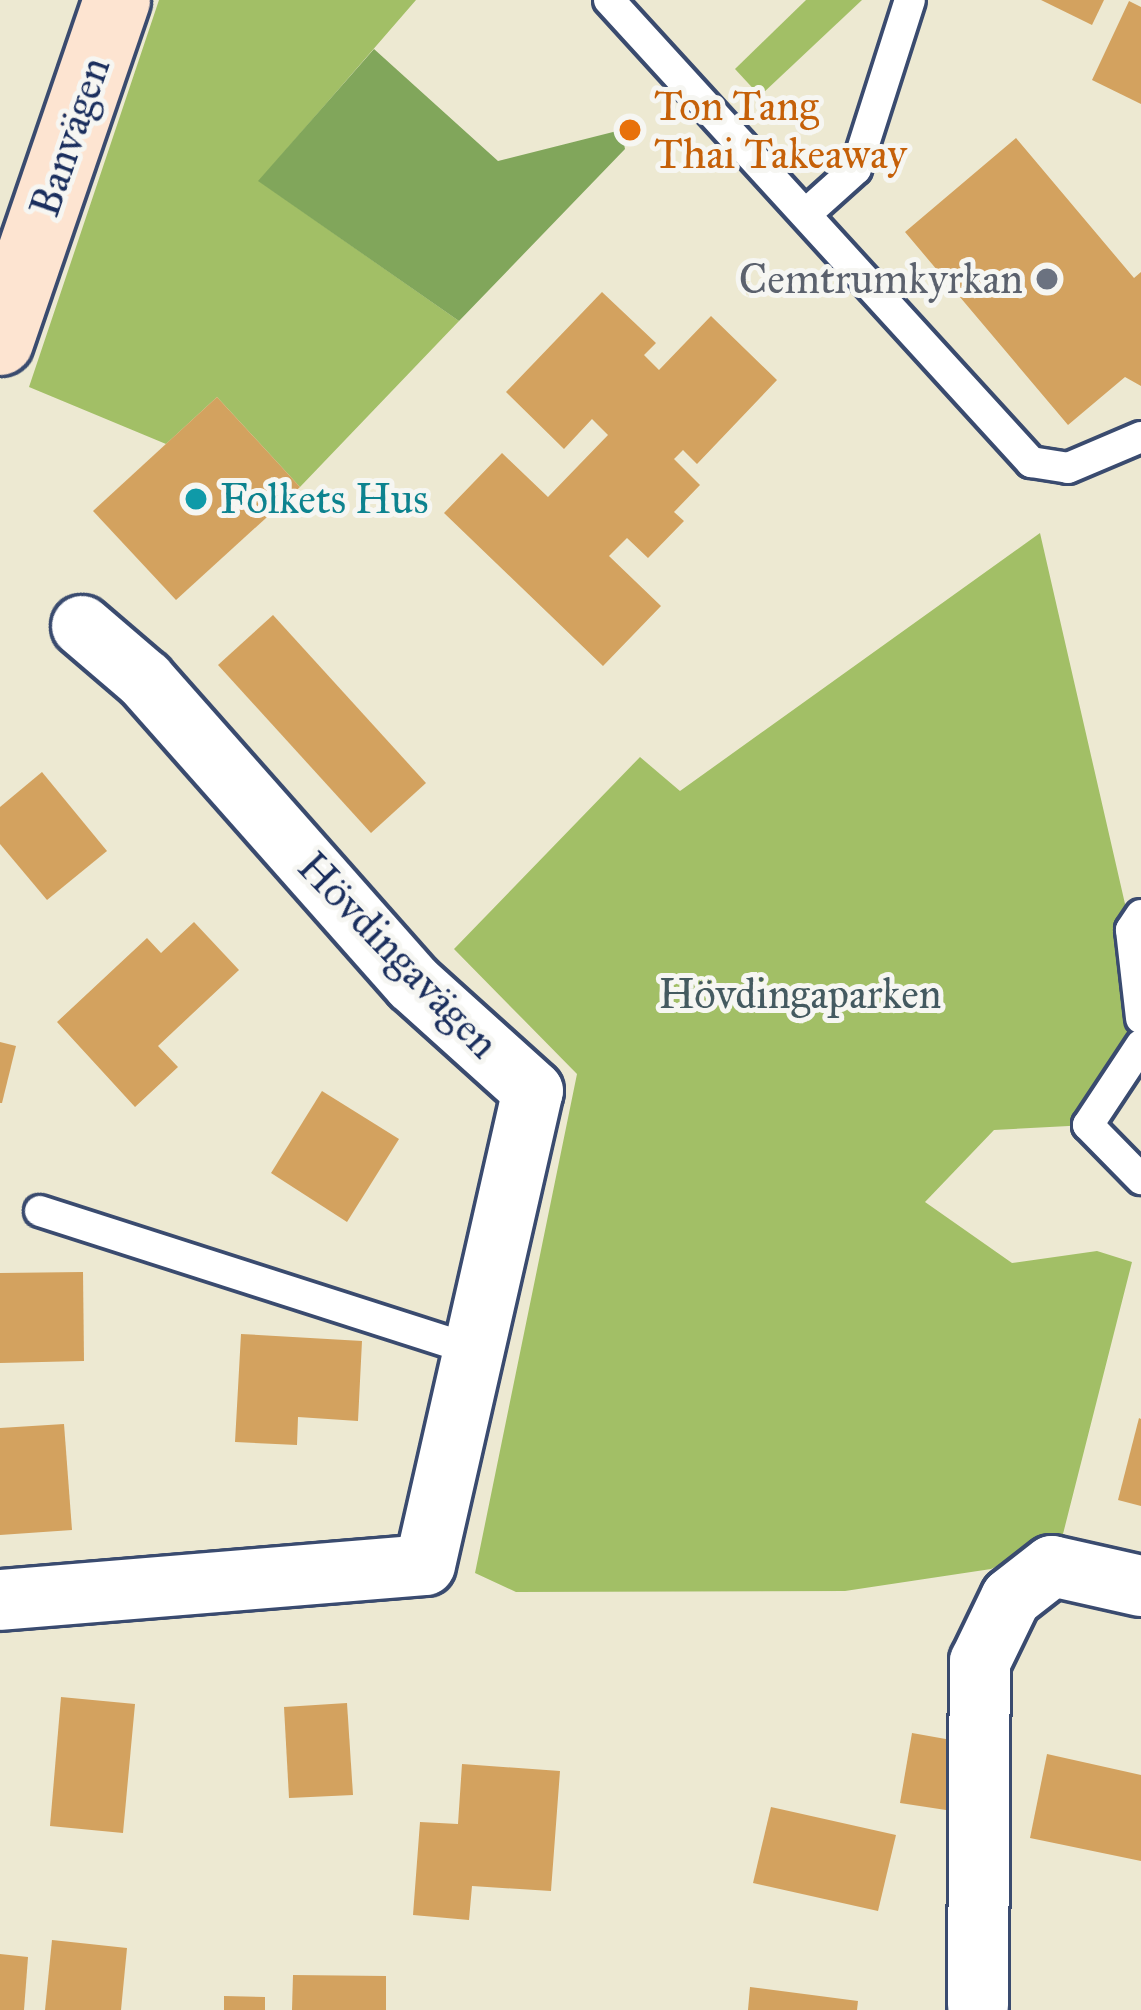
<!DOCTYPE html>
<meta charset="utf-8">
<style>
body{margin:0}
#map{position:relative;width:1141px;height:2010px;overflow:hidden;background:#ede9d2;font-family:"IM FELL Great Primer",serif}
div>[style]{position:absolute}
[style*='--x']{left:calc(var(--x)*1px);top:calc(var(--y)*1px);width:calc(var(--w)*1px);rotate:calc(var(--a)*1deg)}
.green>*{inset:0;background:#a2bf66}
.forest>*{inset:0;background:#81a65b}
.building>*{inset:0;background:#d3a25f}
.roads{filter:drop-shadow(3px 0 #3a4b6f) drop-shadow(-3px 0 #3a4b6f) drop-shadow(0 3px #3a4b6f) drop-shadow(0 -3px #3a4b6f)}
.lane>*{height:30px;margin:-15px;padding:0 15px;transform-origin:15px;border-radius:15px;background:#fff}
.street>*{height:60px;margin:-30px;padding:0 30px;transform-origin:30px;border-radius:30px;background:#fff}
.secondary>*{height:66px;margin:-33px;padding:0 33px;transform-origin:33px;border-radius:33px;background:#fde4d1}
.dots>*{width:33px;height:33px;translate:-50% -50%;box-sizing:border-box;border:6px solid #f6f6f2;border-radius:50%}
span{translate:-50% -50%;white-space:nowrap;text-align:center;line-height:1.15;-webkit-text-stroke:10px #f6f6f2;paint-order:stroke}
.food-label{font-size:42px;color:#c56008}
.left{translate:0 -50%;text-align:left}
.street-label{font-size:42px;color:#1b2f5e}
.worship-label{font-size:42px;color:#5b616d}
.right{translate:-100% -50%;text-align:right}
.culture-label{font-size:42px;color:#0d838f}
.park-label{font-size:42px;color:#445a60}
</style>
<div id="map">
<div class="green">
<i style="clip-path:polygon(159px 0,416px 0,259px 181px,459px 321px,300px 487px,217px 397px,166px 444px,29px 387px)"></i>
<i style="clip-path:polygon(806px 0,862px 0,760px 96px,735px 69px)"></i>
<i style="clip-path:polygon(1040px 533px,1131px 930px,1141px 1045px,1088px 1125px,994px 1130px,925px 1202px,1012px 1263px,1097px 1251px,1132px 1262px,1063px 1534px,991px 1569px,845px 1591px,516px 1592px,475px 1573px,577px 1074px,454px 949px,640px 757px,680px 791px)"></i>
</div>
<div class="forest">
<i style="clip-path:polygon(374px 49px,498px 161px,621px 130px,625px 149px,459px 321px,258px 181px)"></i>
</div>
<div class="building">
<i style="clip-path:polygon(1041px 0,1104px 0,1092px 25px)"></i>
<i style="clip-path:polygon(1129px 1px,1141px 7px,1141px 104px,1092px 80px)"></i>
<i style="clip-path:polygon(1016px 138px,1134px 278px,1141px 272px,1141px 386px,1125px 377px,1068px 425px,905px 232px)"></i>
<i style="clip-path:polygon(602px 292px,656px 343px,644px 355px,659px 370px,711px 316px,777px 380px,697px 464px,683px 450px,674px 459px,700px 485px,674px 512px,684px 521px,648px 558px,627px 538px,609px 556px,661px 606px,603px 666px,444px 513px,502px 453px,548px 497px,608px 435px,592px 419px,564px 449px,506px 392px)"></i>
<i style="clip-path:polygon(217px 397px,300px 487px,176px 600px,93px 511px)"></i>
<i style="clip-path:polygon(273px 615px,426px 783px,371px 833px,218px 665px)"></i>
<i style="clip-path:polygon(42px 772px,107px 851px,47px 900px,0 844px,0 807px)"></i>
<i style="clip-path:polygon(194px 922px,239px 970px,158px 1046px,178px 1067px,135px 1107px,57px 1022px,147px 938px,161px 953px)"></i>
<i style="clip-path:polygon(0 1042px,16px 1046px,2px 1103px,0 1103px)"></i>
<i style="clip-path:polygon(322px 1091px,399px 1139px,347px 1222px,271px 1173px)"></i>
<i style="clip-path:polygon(83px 1272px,84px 1361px,0 1363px,0 1273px)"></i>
<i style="clip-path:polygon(241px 1334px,362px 1341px,358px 1421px,298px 1417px,297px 1445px,235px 1442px)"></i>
<i style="clip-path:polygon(1139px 1418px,1141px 1419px,1141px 1506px,1118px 1500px)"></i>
<i style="clip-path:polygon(64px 1424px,72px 1530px,0 1535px,0 1428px)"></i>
<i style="clip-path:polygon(61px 1697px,135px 1704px,123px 1833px,50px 1826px)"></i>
<i style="clip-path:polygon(347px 1703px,353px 1795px,289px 1798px,284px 1707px)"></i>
<i style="clip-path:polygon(912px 1733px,957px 1741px,946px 1810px,900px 1803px)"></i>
<i style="clip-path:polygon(1047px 1754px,1141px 1775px,1141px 1861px,1030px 1838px)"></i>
<i style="clip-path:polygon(462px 1764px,560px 1771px,551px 1891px,472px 1886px,469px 1920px,413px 1915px,420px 1822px,458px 1824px)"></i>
<i style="clip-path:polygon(771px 1807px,896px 1835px,878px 1911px,753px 1883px)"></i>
<i style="clip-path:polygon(52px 1940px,127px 1948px,121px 2010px,45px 2010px)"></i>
<i style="clip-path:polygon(0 1954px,28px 1957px,24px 2010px,0 2010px)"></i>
<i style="clip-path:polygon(293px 1975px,386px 1976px,386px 2010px,292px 2010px)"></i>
<i style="clip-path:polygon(750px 1987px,858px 2001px,857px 2010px,748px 2010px)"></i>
<i style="clip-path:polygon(224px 1996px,265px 1997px,265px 2010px,224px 2010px)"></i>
</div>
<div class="roads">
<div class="lane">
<i style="--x:609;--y:0;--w:626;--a:47.59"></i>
<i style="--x:1031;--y:462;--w:37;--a:9"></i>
<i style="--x:1068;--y:468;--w:79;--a:-23"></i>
<i style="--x:808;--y:212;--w:64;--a:-41.9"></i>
<i style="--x:856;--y:169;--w:177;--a:-72.3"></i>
<i style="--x:1141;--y:915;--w:18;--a:124"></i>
<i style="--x:1131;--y:930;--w:89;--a:83.5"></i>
<i style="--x:1141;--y:1045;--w:96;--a:123.5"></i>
<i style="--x:1088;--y:1125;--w:76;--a:45.5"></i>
<i style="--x:40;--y:1211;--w:448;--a:17.8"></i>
</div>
<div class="street">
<i style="--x:0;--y:1600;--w:426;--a:-4.7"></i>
<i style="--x:425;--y:1565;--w:486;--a:-77.2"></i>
<i style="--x:533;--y:1091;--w:161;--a:-138"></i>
<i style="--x:413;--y:983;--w:405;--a:-131.5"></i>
<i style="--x:145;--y:680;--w:83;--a:-139.4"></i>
<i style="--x:978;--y:2005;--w:343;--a:-89.7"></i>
<i style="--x:980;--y:1662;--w:71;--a:-64.2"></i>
<i style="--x:1011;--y:1598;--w:52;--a:-38"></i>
<i style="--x:1052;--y:1566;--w:91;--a:12.7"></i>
</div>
<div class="secondary">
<i style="--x:0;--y:342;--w:361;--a:-71.1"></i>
</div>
</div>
<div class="dots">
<i style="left:630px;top:130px;background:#e8710a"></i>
<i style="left:1047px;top:279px;background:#6b7280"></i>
<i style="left:196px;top:499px;background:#0f9aa8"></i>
</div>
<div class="food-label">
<span class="left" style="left:654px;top:130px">Ton Tang<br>Thai Takeaway</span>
</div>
<div class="street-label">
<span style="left:70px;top:137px;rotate:-71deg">Banvägen</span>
<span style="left:398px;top:955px;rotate:46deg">Hövdingavägen</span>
</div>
<div class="worship-label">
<span class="right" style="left:1023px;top:279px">Cemtrumkyrkan</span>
</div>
<div class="culture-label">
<span class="left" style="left:220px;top:499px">Folkets Hus</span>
</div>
<div class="park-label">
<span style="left:800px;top:994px">Hövdingaparken</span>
</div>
</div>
